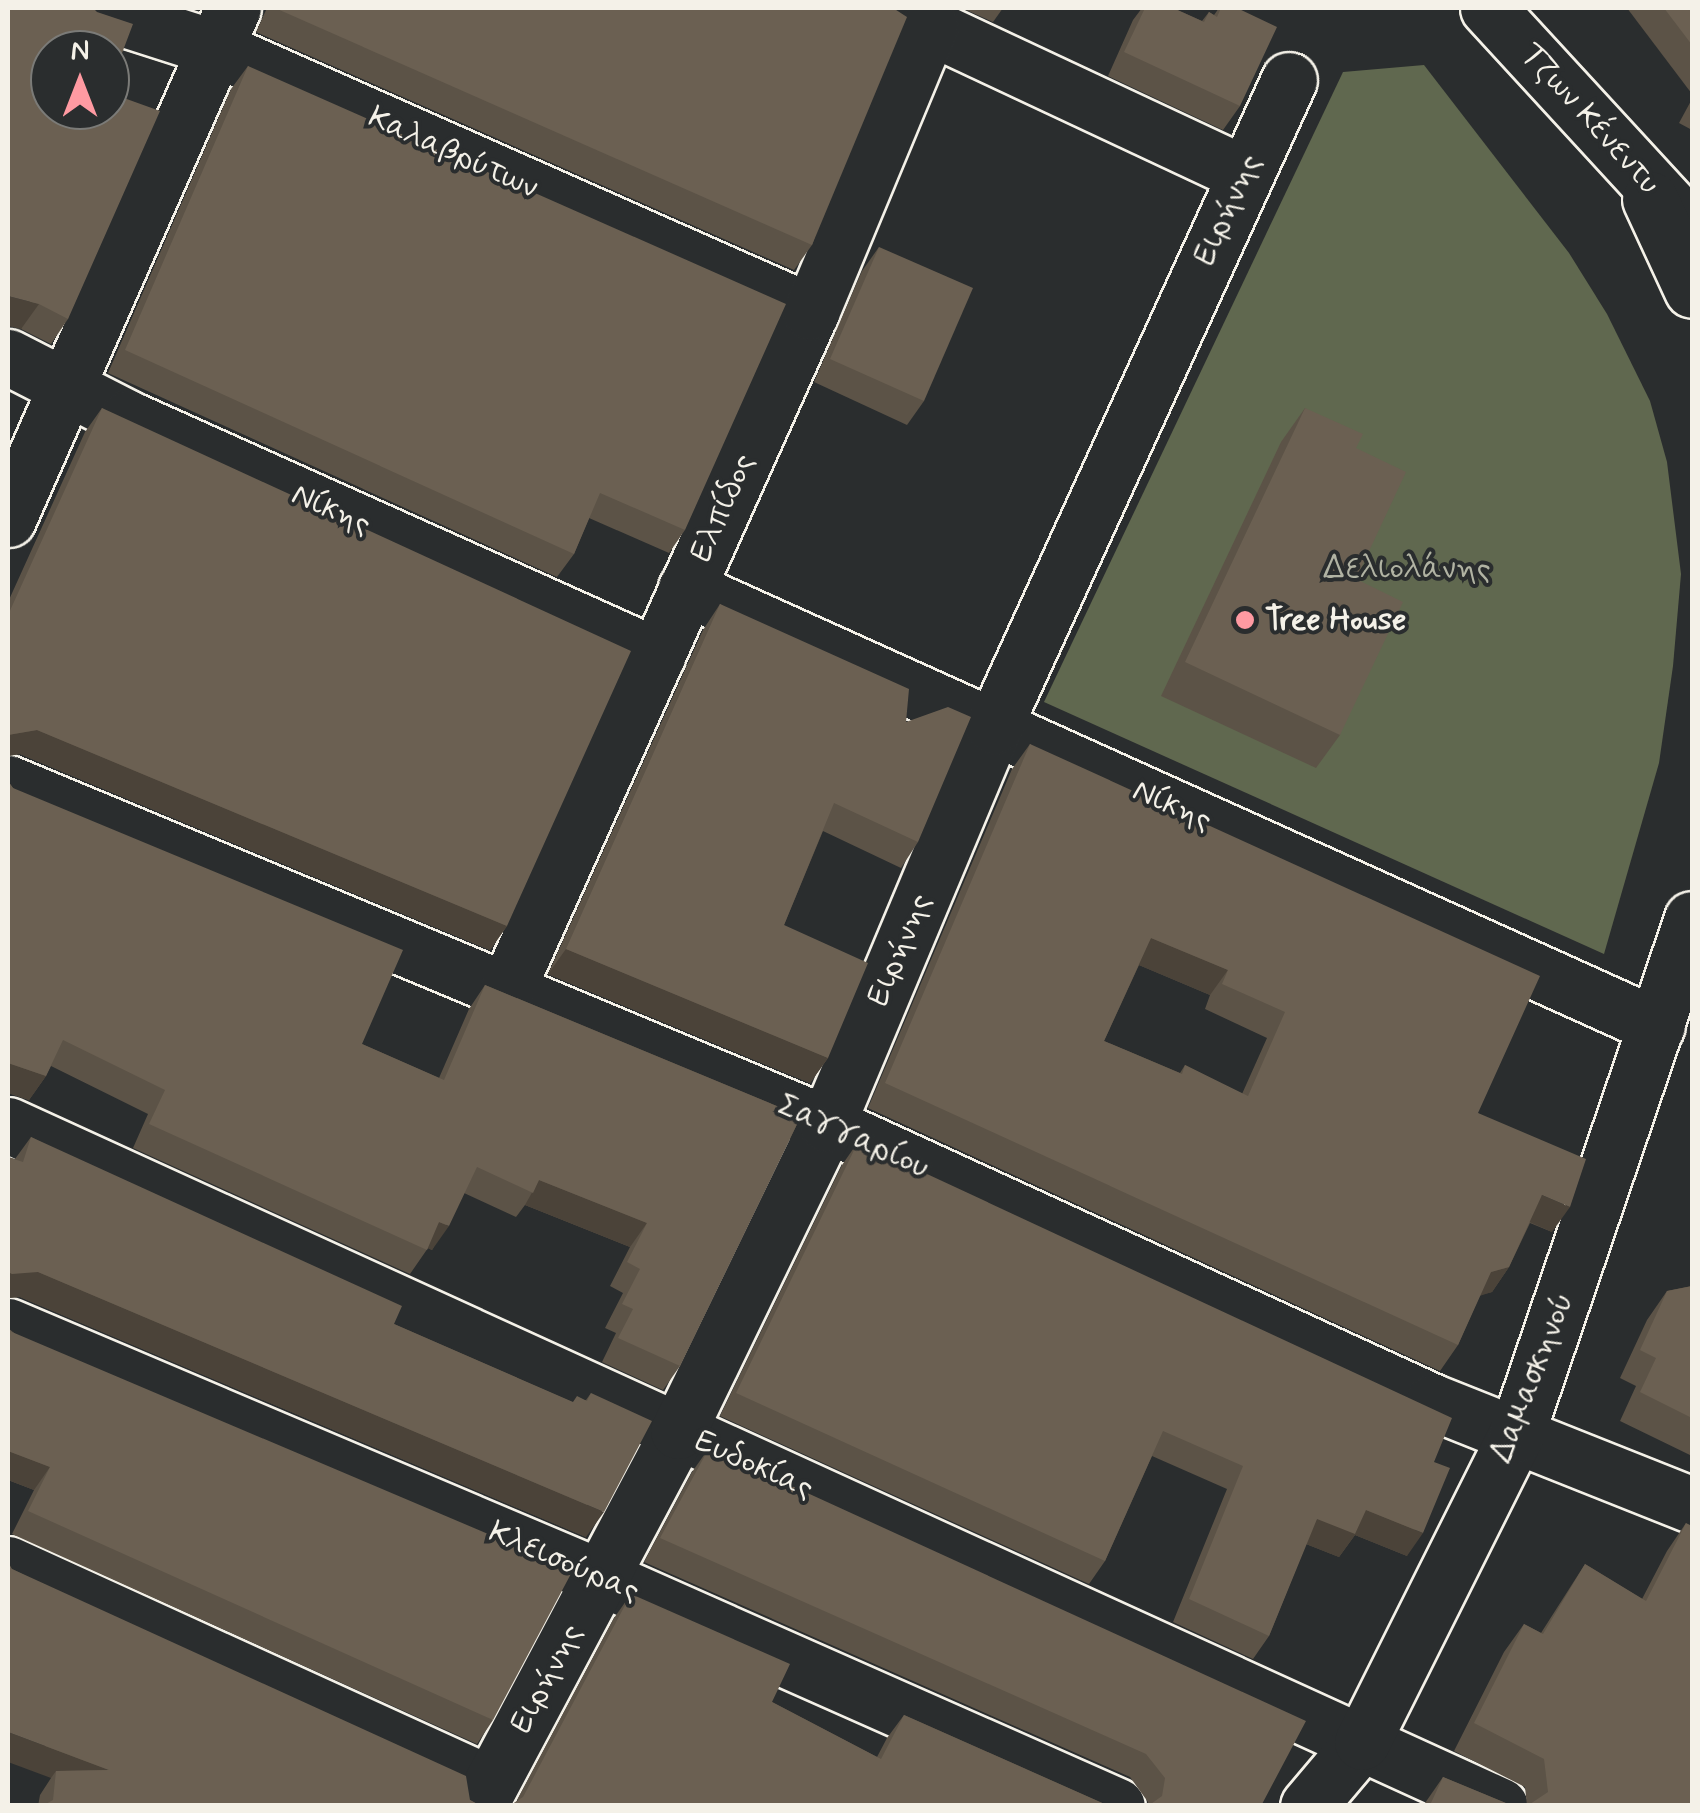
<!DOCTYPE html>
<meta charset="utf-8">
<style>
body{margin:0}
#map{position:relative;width:1700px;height:1813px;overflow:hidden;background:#2a2d2e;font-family:Mynerve,sans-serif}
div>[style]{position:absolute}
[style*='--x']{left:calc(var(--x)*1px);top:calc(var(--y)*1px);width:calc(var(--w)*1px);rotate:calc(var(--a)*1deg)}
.green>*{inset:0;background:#60684f}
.roads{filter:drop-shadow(2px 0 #f4f1e8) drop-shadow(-2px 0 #f4f1e8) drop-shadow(0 2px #f4f1e8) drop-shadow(0 -2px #f4f1e8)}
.minor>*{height:55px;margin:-27.5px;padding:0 27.5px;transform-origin:27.5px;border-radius:27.5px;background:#2a2d2e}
.tertiary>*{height:55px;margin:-27.5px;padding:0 27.5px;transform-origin:27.5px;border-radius:27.5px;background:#2a2d2e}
.wall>*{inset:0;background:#5c5347}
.shaded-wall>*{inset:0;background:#4b4339}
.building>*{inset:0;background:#6b6052}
.dots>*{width:28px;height:28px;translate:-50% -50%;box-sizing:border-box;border:5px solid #2a2d2e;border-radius:50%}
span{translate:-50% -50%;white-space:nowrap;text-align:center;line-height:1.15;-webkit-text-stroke:8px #2a2d2e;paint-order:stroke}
.street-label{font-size:32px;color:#f4f1e8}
.park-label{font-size:32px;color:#b1b3a3}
.poi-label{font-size:32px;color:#f4f1e8;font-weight:700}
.left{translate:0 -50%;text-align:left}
.frame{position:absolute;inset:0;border:10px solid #f4f1e8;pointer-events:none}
.north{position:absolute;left:30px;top:30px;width:100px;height:100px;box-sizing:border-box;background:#2a2d2e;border:2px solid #7b7b78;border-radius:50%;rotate:0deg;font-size:28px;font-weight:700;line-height:40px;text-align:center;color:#f4f1e8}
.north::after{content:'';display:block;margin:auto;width:35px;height:45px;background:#ff9aa2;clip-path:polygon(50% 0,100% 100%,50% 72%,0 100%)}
</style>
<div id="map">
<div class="green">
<i style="clip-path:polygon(1424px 65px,1569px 253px,1607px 314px,1650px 401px,1667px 462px,1681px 574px,1673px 666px,1659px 763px,1604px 954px,1044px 702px,1343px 72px)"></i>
</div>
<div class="roads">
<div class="minor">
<i style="--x:90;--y:8;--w:131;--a:17.7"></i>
<i style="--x:215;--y:48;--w:652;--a:23.89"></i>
<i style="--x:890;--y:8;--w:391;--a:25.1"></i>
<i style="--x:8;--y:357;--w:134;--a:27.1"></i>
<i style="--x:127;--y:418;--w:581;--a:24.18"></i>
<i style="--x:8;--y:519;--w:558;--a:-66.24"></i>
<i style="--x:686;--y:588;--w:1065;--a:24.28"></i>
<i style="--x:8;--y:783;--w:887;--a:22.6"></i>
<i style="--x:827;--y:1124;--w:667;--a:24.64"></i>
<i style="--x:1433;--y:1402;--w:279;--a:21.7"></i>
<i style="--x:508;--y:987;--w:740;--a:-65.83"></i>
<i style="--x:811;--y:312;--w:310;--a:-67.4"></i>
<i style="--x:8;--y:1125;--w:1640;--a:24.53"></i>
<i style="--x:8;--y:1326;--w:645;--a:22.99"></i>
<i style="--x:602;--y:1578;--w:563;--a:23.88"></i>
<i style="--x:8;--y:1564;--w:530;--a:24.53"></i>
<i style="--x:479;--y:1806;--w:425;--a:-62"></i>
<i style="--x:678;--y:1431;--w:341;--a:-64.1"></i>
<i style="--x:827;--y:1124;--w:432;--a:-67.2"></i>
<i style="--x:994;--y:726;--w:710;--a:-65.46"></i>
<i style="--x:1308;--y:1806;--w:84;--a:-49.8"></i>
<i style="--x:1362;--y:1742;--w:343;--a:-63.4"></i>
<i style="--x:1516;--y:1435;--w:545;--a:-71.17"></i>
</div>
<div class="tertiary">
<i style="--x:1488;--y:8;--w:301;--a:47.4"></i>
<i style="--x:1650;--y:199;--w:100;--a:65.2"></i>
</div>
</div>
<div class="wall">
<i style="clip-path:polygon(267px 8px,893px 8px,812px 245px,794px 270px,256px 32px)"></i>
<i style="clip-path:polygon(962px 8px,1003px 8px,993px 22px)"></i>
<i style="clip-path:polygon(1142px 8px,1173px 8px,1202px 21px,1209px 12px,1214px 15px,1219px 8px,1237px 8px,1240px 106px,1223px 130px,1108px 76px,1133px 20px)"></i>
<i style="clip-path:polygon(1627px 8px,1692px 8px,1692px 94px)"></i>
<i style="clip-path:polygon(110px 50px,68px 319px,51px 344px,21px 329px)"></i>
<i style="clip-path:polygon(248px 66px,685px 530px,669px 553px,589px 518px,574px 554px,557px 577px,108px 373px,231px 89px)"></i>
<i style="clip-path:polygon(1692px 99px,1692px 130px,1679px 123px)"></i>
<i style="clip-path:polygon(879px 247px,924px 401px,907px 425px,814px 382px,862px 271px)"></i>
<i style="clip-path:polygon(102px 408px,507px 926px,490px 950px,20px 754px,8px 756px,8px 602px,85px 432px)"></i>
<i style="clip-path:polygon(1305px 408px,1356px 448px,1356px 579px,1340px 735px,1316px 768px,1161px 696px,1281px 442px)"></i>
<i style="clip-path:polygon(720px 604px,906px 722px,918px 842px,901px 868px,823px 831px,784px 925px,828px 1058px,810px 1083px,548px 974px,703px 630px)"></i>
<i style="clip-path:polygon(evenodd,1030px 744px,1478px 1113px,1552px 1232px,1530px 1223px,1509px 1267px,1492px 1292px,1480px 1295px,1458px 1345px,1440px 1371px,868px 1108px,1012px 769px,1030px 744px,1139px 965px,1210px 995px,1205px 1009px,1267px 1038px,1242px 1094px,1185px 1065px,1180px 1073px,1104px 1041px,1139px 965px)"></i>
<i style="clip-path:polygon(8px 781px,13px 788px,362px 1044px,439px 1078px,469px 1009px,485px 985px,801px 1116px,680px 1366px,663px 1390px,602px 1362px,616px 1333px,605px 1328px,623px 1293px,610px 1286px,630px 1247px,525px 1205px,516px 1217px,464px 1193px,432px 1250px,428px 1248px,410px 1274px,133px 1148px,148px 1114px,51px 1066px,46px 1076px,29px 1100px,8px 1093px)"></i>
<i style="clip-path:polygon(31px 1137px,394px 1324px,572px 1402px,586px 1400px,591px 1393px,586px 1537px,20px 1297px,8px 1298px,8px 1157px,15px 1159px)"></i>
<i style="clip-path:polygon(858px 1142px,1434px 1462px,1407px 1556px,1355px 1535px,1339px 1557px,1306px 1544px,1269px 1636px,1253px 1659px,1173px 1622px,1227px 1489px,1152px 1456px,1105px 1561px,1089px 1584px,720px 1416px,842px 1165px)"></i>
<i style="clip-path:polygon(1692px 1286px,1692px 1456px,1620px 1421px,1636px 1386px,1620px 1378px,1647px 1320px,1667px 1291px)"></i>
<i style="clip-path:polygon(8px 1328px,493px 1720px,477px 1744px,12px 1534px,34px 1490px,8px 1480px)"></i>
<i style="clip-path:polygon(709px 1448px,1261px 1806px,1147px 1806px,1148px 1802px,1130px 1777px,644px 1562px,692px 1472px)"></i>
<i style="clip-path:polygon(1686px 1523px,1692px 1806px,1527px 1806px,1525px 1787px,1454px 1751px,1504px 1652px,1524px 1624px,1541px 1633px,1585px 1564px,1642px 1599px,1667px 1551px)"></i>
<i style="clip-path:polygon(12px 1569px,470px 1800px,481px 1806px,38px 1806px,40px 1795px,51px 1778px)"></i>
<i style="clip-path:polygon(631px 1594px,772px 1702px,877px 1757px,887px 1738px,904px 1715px,1109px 1806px,517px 1800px,614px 1618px)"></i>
<i style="clip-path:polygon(1443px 1777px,1513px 1806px,1423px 1806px)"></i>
</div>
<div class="shaded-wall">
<i style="clip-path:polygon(8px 296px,39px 304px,21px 329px,8px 326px)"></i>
<i style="clip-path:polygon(37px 730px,507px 926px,490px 950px,20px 754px,8px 756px,8px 735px)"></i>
<i style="clip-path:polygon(1151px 938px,1228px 970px,1210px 995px,1134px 963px)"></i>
<i style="clip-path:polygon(566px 949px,828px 1058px,810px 1083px,548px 974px)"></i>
<i style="clip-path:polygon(8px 1063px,46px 1076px,29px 1100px,8px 1093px)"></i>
<i style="clip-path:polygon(539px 1180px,647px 1223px,630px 1247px,525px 1205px)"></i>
<i style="clip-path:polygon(1542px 1195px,1570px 1207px,1552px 1232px,1525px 1220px)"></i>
<i style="clip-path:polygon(439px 1222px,449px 1226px,432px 1250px,423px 1246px)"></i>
<i style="clip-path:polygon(1509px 1267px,1492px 1292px,1473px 1298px,1491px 1272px)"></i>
<i style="clip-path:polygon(8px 1272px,38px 1272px,604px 1512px,586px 1537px,20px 1297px,8px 1298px)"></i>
<i style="clip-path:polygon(8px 1451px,50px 1467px,34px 1490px,8px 1480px)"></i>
<i style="clip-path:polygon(1366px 1510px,1423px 1533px,1407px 1556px,1355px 1535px,1339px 1557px,1301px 1542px,1317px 1519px)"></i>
<i style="clip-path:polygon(8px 1732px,109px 1770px,56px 1771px,51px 1778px,8px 1762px)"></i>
</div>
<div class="building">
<i style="clip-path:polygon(8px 8px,93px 8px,97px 12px,133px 24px,110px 85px,110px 50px,50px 50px,50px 110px,110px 110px,110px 93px,160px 111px,68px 319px,39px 304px,8px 296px)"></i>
<i style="clip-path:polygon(275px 8px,893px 8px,907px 17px,812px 245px)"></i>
<i style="clip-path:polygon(1145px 8px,1173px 8px,1204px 22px,1209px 12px,1217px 17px,1221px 8px,1237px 8px,1277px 27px,1240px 106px,1124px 52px)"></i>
<i style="clip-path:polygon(1664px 8px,1692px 8px,1692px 45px)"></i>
<i style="clip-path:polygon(248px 66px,786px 304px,685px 530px,600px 493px,574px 554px,125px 350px)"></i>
<i style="clip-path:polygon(879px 247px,973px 288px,924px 401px,830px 359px)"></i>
<i style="clip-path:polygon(102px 408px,631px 651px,507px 926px,37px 730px,8px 735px,8px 615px)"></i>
<i style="clip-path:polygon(1305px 408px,1363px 434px,1356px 448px,1406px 472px,1356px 579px,1403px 602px,1340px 735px,1185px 662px)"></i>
<i style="clip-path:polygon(720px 604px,909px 689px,906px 722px,948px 707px,971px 717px,918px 842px,834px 803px,784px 925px,868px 963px,828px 1058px,566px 949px)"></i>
<i style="clip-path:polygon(evenodd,1030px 744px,1540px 976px,1478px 1113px,1586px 1159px,1570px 1207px,1542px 1195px,1509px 1267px,1491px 1272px,1458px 1345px,885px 1083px,1030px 744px,1151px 938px,1228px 970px,1222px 984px,1285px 1012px,1248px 1096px,1185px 1065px,1182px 1074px,1104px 1041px,1151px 938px)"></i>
<i style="clip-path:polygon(8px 781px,13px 788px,403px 950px,362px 1044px,444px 1080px,485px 985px,801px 1116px,680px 1366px,618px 1338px,633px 1309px,622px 1304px,640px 1269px,627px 1262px,647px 1223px,539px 1180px,533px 1193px,477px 1167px,449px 1226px,439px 1222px,427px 1250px,149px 1124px,165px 1090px,63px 1040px,46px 1076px,8px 1063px)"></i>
<i style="clip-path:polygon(31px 1137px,402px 1306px,394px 1324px,573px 1402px,577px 1396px,587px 1401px,591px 1393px,652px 1421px,604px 1512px,38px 1272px,12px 1274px,8px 1272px,8px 1157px,23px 1162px)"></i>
<i style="clip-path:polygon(858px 1142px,1452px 1418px,1434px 1462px,1450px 1468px,1423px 1533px,1366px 1510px,1355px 1534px,1317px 1519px,1269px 1636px,1189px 1599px,1243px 1466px,1163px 1431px,1105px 1561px,736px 1393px)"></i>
<i style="clip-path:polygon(1692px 1286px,1692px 1418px,1640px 1392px,1656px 1358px,1640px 1350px,1667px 1291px)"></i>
<i style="clip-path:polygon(8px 1328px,12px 1332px,573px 1570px,493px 1720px,28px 1511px,50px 1467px,8px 1451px)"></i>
<i style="clip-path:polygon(709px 1448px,1306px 1721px,1261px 1806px,1148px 1806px,1162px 1796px,1165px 1778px,1146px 1754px,660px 1538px)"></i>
<i style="clip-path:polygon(1686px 1523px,1692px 1526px,1692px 1806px,1527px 1806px,1548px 1792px,1544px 1759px,1474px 1723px,1524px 1624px,1543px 1634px,1585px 1564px,1646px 1601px)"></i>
<i style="clip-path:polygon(8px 1562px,12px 1569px,466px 1776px,470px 1800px,481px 1806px,42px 1806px,53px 1800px,56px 1771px,109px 1770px,8px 1732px)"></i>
<i style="clip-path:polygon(631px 1594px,790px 1664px,772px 1702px,881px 1759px,904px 1715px,1109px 1806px,509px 1806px,523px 1797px)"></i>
<i style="clip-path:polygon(1443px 1777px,1513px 1806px,1436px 1806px,1431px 1803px)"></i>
</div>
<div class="dots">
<i style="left:1245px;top:620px;background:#ff9aa2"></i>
</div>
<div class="street-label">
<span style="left:1590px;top:119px;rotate:48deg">Τζων Κένεντυ</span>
<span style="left:453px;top:153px;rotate:24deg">Καλαβρύτων</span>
<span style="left:1228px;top:210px;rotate:-65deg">Ειρήνης</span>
<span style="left:723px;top:508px;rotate:-66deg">Ελπίδος</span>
<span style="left:331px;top:510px;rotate:24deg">Νίκης</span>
<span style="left:1172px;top:806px;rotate:24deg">Νίκης</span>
<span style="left:900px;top:950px;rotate:-67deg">Ειρήνης</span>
<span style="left:853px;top:1137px;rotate:24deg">Σαγγαρίου</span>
<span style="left:1533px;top:1378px;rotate:-69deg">Δαμασκηνού</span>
<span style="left:754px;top:1465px;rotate:24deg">Ευδοκίας</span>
<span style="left:564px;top:1562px;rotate:23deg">Κλεισούρας</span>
<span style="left:547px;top:1679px;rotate:-62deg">Ειρήνης</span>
</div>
<div class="park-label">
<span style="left:1407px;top:569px">Δελιολάνης</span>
</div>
<div class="poi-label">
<span class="left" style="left:1265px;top:620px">Tree House</span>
</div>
<div class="frame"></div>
<div class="north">N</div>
</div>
